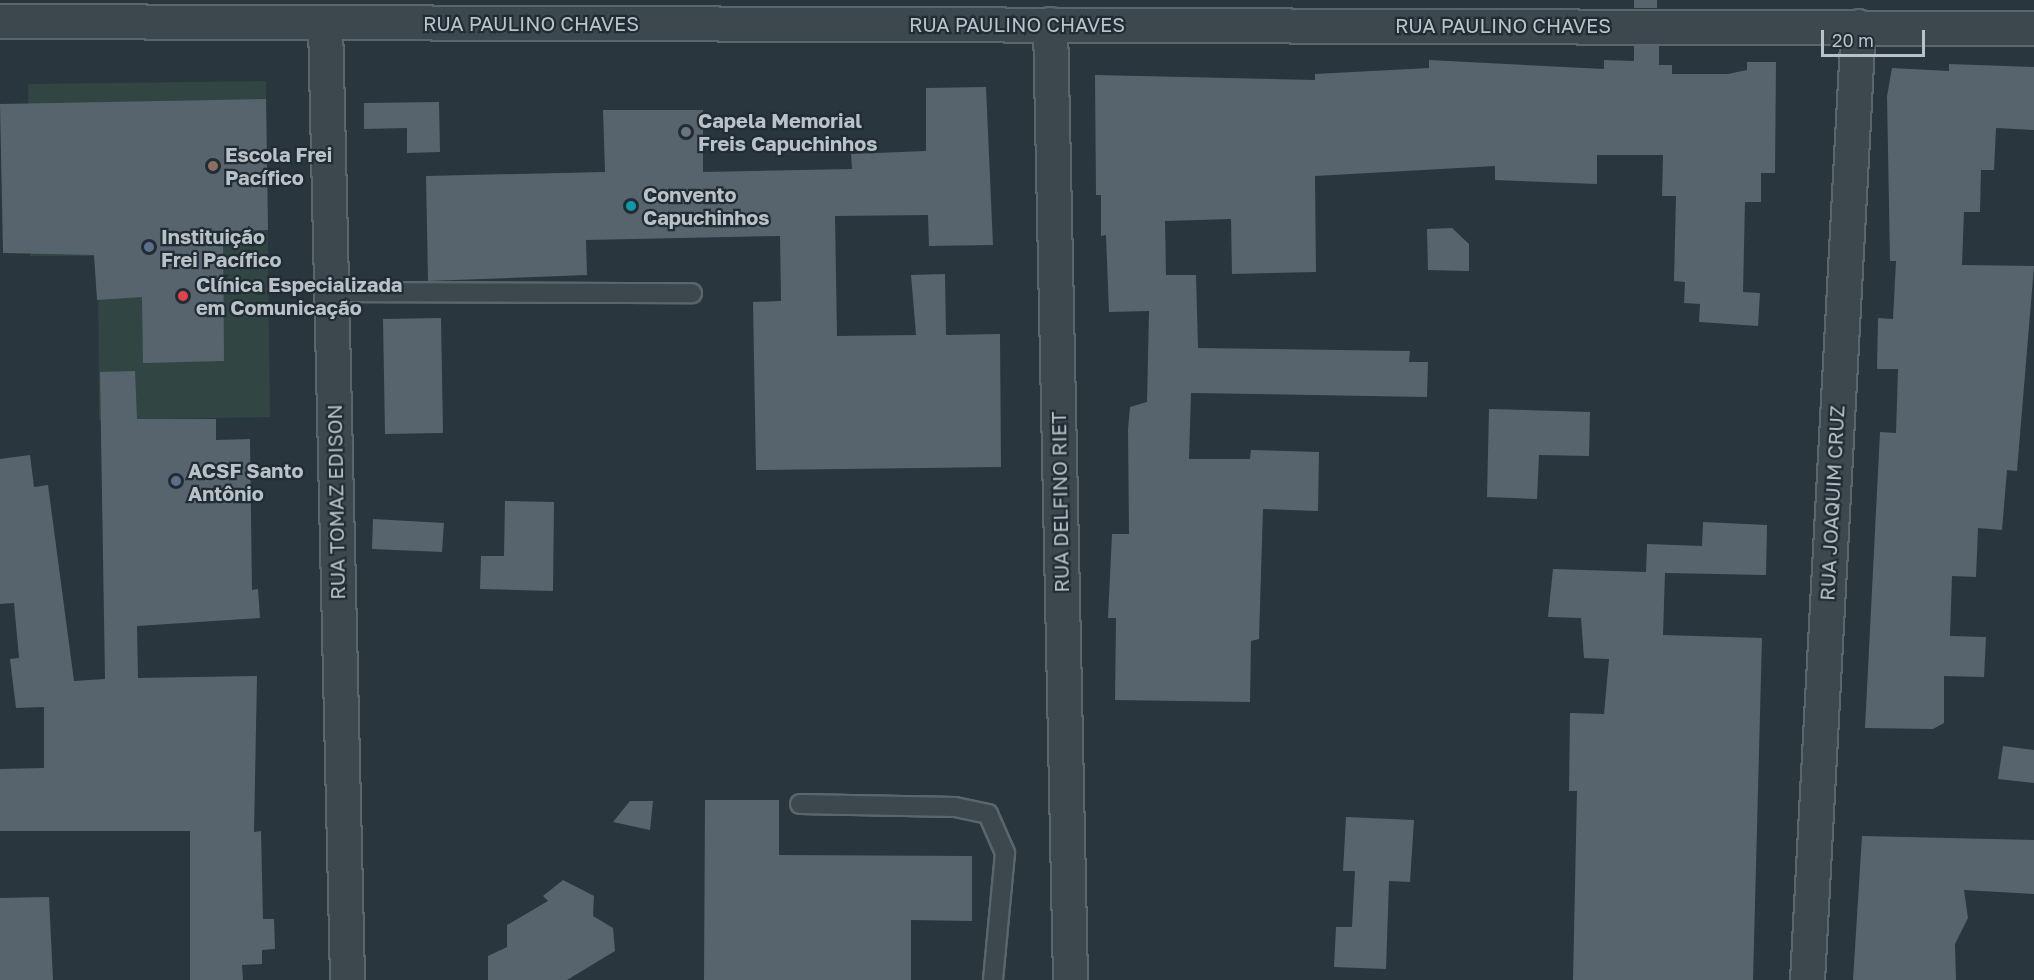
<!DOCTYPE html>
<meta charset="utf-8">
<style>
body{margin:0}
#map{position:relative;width:2034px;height:980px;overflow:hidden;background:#29363e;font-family:"Golos Text",sans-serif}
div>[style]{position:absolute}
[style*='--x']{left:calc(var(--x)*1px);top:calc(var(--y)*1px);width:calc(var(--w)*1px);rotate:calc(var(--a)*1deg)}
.green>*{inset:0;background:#314642}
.building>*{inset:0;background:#57646e}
.roads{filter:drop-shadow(2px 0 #5a656c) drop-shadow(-2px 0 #5a656c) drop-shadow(0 2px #5a656c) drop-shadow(0 -2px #5a656c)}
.lane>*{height:18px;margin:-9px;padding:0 9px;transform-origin:9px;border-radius:9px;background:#3d474e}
.street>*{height:33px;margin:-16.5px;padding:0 16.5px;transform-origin:16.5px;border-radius:16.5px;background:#3d474e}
.dots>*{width:16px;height:16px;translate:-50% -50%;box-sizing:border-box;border:3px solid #212c34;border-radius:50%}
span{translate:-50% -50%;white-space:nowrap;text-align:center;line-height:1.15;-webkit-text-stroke:4.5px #212c34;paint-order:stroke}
.street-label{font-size:20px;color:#b9c2c9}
.poi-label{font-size:20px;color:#b9c2c9;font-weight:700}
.left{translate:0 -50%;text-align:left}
.scale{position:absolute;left:1821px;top:30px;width:104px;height:27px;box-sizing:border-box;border:3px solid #b9c2c9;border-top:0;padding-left:8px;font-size:18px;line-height:21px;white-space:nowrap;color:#b9c2c9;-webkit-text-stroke:4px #212c34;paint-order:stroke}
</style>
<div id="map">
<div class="green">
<i style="clip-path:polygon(266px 81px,270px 417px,99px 420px,98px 256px,30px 256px,28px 84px)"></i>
</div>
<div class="building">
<i style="clip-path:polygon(1634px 0,1657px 0,1657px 8px,1634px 8px)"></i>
<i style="clip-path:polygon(1634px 45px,1659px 45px,1659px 65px,1672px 65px,1672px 74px,1728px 74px,1747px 70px,1747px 62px,1776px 62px,1775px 173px,1761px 173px,1761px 202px,1745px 202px,1743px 292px,1760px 293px,1758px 326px,1699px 322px,1700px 304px,1684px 303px,1685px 282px,1674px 281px,1676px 196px,1662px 196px,1663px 155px,1597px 155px,1597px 184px,1495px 180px,1495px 166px,1315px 176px,1316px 272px,1232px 274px,1231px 219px,1165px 221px,1166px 275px,1196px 275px,1198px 348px,1410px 351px,1409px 362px,1428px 362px,1427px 397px,1191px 393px,1189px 459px,1250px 459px,1251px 450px,1319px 452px,1318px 511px,1263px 509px,1259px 639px,1251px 641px,1250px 702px,1115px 700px,1116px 618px,1108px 618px,1112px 534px,1129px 534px,1128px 429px,1130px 407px,1147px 402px,1149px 311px,1109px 312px,1106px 235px,1101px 236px,1101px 195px,1096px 195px,1095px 75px,1315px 80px,1315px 74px,1429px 68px,1429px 60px,1604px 69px,1604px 60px,1634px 61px)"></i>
<i style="clip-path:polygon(1949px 64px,2034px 67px,2034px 130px,1996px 128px,1994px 170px,1981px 170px,1980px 212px,1964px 212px,1962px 265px,2034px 266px,2017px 471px,2007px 470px,2002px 530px,1978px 528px,1976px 577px,1952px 576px,1950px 636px,1986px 637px,1984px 677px,1944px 676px,1944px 723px,1933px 729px,1865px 728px,1880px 432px,1896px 433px,1898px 369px,1877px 369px,1878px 318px,1893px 319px,1896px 261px,1890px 261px,1887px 96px,1892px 68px,1949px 71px)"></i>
<i style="clip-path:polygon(986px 87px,993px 245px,929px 246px,928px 215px,835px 216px,837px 336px,916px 335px,911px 275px,945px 274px,946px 335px,1000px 334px,1001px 467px,756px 470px,753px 302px,781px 301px,780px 236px,586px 240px,587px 275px,428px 281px,426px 176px,605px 172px,603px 110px,703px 110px,703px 172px,852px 169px,851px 154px,926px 151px,926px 88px)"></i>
<i style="clip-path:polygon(266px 99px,268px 230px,223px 231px,224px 361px,143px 363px,142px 297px,97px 300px,94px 255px,3px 253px,0 104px)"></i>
<i style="clip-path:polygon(439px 102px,440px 152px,407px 153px,407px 128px,364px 129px,364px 103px)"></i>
<i style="clip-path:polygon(1452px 228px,1469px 244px,1469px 271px,1428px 270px,1427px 229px)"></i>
<i style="clip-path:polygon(441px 318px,443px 433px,385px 434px,383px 319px)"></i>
<i style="clip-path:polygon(135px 371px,137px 419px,216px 419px,216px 440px,250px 439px,252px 590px,258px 589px,260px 618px,137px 626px,138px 678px,257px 676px,254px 832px,261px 831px,263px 919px,274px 919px,275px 949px,262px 950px,262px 964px,242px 965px,243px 980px,190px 980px,190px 831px,0 831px,0 769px,44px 768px,44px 707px,16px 708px,10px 659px,19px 658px,14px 603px,0 604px,0 459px,30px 455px,34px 487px,48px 485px,74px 681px,105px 679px,100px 372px)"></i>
<i style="clip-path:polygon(1489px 409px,1590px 412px,1589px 456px,1539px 455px,1537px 499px,1487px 497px)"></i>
<i style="clip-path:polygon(505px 501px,554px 502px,553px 591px,480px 589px,481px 556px,504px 556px)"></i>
<i style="clip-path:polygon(373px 519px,444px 523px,442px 552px,372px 549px)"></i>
<i style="clip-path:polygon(1703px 522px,1767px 525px,1766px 575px,1665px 573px,1663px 635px,1762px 638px,1753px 980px,1573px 980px,1577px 791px,1569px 791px,1570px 713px,1604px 714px,1609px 659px,1584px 658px,1581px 618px,1548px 617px,1553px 569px,1646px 572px,1647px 544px,1702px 546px)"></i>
<i style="clip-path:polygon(2003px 746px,2034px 750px,2034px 783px,1998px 779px)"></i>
<i style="clip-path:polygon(705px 800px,779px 800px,779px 855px,972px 856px,972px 921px,911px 920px,911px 980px,704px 980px)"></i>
<i style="clip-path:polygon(630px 801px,653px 801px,650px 830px,613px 822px)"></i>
<i style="clip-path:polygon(1346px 817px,1414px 820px,1410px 882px,1389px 881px,1386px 969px,1334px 967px,1336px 927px,1352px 927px,1355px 871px,1343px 871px)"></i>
<i style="clip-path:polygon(1862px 836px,2034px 840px,2034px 894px,1964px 890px,1968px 918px,1955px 944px,1956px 980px,1853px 980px)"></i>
<i style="clip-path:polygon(563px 880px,594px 896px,593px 916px,613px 928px,615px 951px,567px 980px,488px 980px,488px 956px,507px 947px,507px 925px,548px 901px,543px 896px)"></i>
<i style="clip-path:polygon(49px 897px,53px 980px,0 980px,0 898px)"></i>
</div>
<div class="roads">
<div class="lane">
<i style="--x:331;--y:292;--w:361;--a:0.2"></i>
<i style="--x:800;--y:804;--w:155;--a:1.1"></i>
<i style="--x:955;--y:807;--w:34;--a:12"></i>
<i style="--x:988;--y:814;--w:43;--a:66.4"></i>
<i style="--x:1005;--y:853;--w:128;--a:95.4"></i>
</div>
<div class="street">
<i style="--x:0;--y:21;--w:2034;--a:0.2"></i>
<i style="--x:325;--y:23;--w:957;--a:88.68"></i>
<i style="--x:1050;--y:24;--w:956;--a:88.8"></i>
<i style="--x:1807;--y:980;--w:955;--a:-86.94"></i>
</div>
</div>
<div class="dots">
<i style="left:686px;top:132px;background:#6b7280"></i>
<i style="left:213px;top:166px;background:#8d6e63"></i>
<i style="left:631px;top:206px;background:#0f9aa8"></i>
<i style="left:149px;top:247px;background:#5c6f8a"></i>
<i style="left:183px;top:296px;background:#e0444e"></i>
<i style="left:176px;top:481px;background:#5c6f8a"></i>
</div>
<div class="street-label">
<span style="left:531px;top:23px">RUA PAULINO CHAVES</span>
<span style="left:1017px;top:24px">RUA PAULINO CHAVES</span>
<span style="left:1503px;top:25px">RUA PAULINO CHAVES</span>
<span style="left:336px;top:502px;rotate:-91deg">RUA TOMAZ EDISON</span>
<span style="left:1060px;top:502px;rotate:-91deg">RUA DELFINO RIET</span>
<span style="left:1832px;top:503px;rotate:-87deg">RUA JOAQUIM CRUZ</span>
</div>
<div class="poi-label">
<span class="left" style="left:698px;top:132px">Capela Memorial<br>Freis Capuchinhos</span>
<span class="left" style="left:225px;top:166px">Escola Frei<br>Pacífico</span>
<span class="left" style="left:643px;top:206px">Convento<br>Capuchinhos</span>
<span class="left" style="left:161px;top:248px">Instituição<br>Frei Pacífico</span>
<span class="left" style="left:196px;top:296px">Clínica Especializada<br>em Comunicação</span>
<span class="left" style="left:188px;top:482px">ACSF Santo<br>Antônio</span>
</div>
<div class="scale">20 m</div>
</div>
